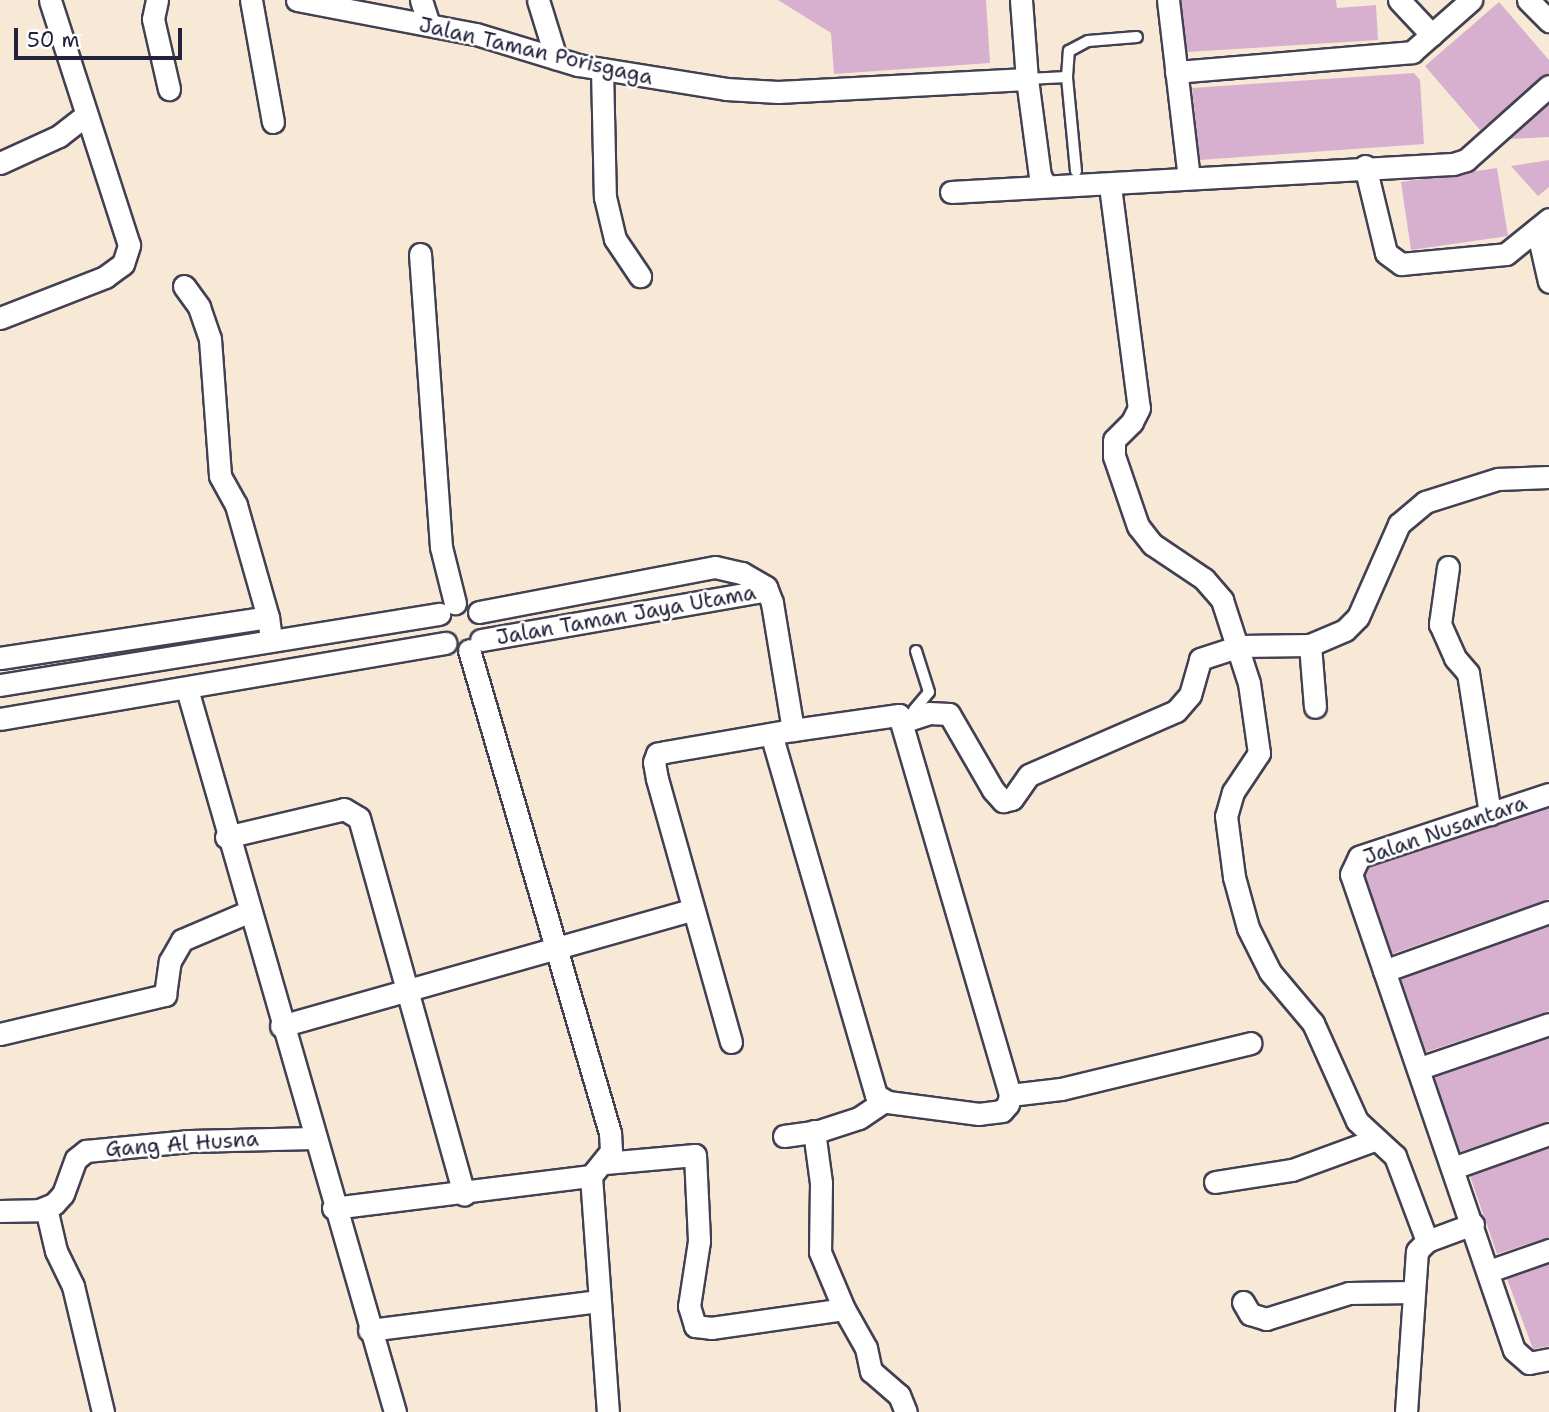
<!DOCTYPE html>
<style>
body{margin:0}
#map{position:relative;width:1549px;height:1412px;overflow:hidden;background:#f8e9d6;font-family:"Shantell Sans",sans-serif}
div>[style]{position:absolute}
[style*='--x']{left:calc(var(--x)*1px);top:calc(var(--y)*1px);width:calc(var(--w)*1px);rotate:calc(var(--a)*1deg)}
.building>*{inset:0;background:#d7b0cf}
.roads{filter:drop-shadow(2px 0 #424052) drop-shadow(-2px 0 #424052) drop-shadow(0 2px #424052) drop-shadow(0 -2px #424052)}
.lane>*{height:10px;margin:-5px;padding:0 5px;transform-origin:5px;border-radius:5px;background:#fff}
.street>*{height:21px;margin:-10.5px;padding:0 10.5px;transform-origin:10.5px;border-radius:10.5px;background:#fff}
span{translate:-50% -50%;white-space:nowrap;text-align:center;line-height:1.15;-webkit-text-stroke:5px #fff;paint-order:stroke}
.street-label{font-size:21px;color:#22223b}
.scale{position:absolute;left:14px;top:28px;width:168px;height:32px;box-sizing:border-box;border:4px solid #22223b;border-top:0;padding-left:9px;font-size:21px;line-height:24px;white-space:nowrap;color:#22223b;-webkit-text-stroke:5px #fff;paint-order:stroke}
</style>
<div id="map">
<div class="building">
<i style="clip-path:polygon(778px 0,986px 0,990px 63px,834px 74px,831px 33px)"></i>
<i style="clip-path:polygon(1181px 0,1336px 0,1337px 8px,1376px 5px,1378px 40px,1187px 52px)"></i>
<i style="clip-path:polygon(1499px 2px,1549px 60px,1549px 73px,1480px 130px,1425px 66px)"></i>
<i style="clip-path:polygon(1414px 73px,1420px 80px,1424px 144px,1200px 160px,1192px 88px)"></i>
<i style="clip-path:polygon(1549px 104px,1549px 137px,1509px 139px)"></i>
<i style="clip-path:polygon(1549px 160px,1549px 187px,1538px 196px,1511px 166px)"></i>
<i style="clip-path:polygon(1497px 168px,1508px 236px,1411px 250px,1401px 182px)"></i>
<i style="clip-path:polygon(1549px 808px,1549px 899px,1392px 954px,1365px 875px,1368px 868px)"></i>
<i style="clip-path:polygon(1549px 926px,1549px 1011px,1426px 1052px,1401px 979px)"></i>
<i style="clip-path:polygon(1549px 1038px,1549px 1121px,1460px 1152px,1434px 1077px)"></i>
<i style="clip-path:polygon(1549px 1148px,1549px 1237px,1497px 1254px,1470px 1176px)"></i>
<i style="clip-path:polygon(1549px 1264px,1549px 1346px,1533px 1349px,1507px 1279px)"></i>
</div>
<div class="roads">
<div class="lane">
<i style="--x:1027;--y:79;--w:40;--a:-2.9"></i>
<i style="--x:1076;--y:171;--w:94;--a:-95.5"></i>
<i style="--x:1067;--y:77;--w:26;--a:-86"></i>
<i style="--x:1069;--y:51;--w:21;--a:-28"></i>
<i style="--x:1088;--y:41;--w:49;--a:-4.7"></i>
<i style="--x:914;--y:710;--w:23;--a:-50"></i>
<i style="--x:929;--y:692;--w:43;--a:-107.6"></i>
</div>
<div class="street">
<i style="--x:157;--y:0;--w:19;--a:102"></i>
<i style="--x:153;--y:19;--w:72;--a:77.1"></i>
<i style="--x:251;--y:0;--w:124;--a:79.8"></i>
<i style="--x:297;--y:0;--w:182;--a:10.8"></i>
<i style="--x:476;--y:34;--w:107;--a:16.9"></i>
<i style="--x:578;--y:65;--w:150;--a:9.2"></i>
<i style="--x:726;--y:89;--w:52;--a:3.3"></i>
<i style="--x:778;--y:92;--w:249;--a:-3"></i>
<i style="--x:421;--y:0;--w:26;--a:72"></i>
<i style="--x:538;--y:0;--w:61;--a:72.8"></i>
<i style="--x:1021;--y:0;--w:79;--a:85.7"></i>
<i style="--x:1027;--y:79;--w:98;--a:82.4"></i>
<i style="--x:1040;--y:176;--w:9;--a:58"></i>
<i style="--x:1168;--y:0;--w:179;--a:83.3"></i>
<i style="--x:1399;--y:0;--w:48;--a:46.7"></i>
<i style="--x:1528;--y:0;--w:30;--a:45"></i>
<i style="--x:602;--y:69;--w:128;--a:88.7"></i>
<i style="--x:605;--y:197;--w:43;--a:76.6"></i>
<i style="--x:615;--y:239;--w:45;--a:56"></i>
<i style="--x:1176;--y:72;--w:237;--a:-4.8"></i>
<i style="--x:1412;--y:52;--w:79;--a:-41.4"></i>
<i style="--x:0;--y:163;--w:65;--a:-24.6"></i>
<i style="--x:59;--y:136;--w:33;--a:-38"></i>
<i style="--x:1365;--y:166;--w:89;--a:76.4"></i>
<i style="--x:1386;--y:253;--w:19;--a:36"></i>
<i style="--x:1401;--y:264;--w:105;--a:-5.4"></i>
<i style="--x:1506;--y:254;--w:55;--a:-39.1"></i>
<i style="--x:1110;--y:186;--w:224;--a:82.6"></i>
<i style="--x:1139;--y:408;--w:16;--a:117"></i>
<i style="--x:1132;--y:422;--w:25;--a:135"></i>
<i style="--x:1114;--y:440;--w:16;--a:90"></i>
<i style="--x:1114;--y:456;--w:74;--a:71.1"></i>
<i style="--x:1138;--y:526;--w:23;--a:52"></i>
<i style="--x:1152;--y:544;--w:63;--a:33.9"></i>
<i style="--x:1204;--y:579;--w:28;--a:49"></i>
<i style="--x:1222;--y:600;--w:87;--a:72"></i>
<i style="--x:1249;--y:683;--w:71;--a:81.9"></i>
<i style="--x:1259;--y:753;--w:47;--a:123.7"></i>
<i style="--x:1233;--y:792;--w:25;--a:106"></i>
<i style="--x:1226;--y:816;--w:62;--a:82.5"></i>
<i style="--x:1234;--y:877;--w:53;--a:74.6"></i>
<i style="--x:1248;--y:928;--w:49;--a:63.4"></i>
<i style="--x:1270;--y:972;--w:67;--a:49.9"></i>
<i style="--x:1313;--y:1023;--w:107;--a:65.8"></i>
<i style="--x:1357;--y:1121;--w:52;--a:42.6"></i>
<i style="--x:1395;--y:1156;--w:91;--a:69.4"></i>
<i style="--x:951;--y:192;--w:503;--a:-3.19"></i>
<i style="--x:1453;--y:164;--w:14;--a:-17"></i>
<i style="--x:1466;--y:160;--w:111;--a:-41.7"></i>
<i style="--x:1537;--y:229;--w:54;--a:77.2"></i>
<i style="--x:420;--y:254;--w:294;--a:85.9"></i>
<i style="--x:441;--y:547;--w:58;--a:76"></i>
<i style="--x:184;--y:286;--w:26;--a:54"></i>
<i style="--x:199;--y:307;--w:34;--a:71"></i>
<i style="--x:210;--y:339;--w:137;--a:85.8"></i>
<i style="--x:220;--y:476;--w:33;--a:61"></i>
<i style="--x:236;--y:505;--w:116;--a:74.1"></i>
<i style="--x:0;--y:318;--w:113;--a:-21.3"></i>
<i style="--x:105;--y:277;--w:22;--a:-36"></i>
<i style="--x:123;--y:264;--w:20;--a:-72"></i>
<i style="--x:129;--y:245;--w:257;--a:-107.9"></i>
<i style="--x:1448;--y:567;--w:58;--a:98"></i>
<i style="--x:1440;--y:624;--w:37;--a:66"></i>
<i style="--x:1455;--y:658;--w:20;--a:49"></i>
<i style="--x:1468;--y:673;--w:143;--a:81.1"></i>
<i style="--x:479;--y:612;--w:240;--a:-10.8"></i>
<i style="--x:715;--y:567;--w:28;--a:13"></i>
<i style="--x:742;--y:573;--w:28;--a:30"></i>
<i style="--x:766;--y:587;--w:17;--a:69"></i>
<i style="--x:772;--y:603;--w:129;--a:80.6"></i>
<i style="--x:481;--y:640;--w:290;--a:-9.9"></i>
<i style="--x:1310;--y:645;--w:62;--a:85.4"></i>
<i style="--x:0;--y:658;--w:271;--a:-8.7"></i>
<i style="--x:268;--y:617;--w:14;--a:82"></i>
<i style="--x:0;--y:685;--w:445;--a:-9.2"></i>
<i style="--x:187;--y:689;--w:752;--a:73.95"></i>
<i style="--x:0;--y:719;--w:452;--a:-9.7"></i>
<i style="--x:902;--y:722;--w:28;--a:-18"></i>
<i style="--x:929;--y:713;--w:20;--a:3"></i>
<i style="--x:949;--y:714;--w:88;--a:59.9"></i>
<i style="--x:993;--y:790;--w:15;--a:48"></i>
<i style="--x:1003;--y:801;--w:9;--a:-13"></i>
<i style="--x:1012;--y:799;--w:29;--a:-55"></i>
<i style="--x:1029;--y:775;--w:160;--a:-23.5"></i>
<i style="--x:1176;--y:711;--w:21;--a:-49"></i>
<i style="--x:1190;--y:695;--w:37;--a:-74"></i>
<i style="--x:1200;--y:659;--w:42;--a:-18"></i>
<i style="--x:1240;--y:646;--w:70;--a:-0.8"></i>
<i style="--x:1310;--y:645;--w:38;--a:-23"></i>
<i style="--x:1345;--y:630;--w:18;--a:-45"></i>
<i style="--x:1358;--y:617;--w:102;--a:-66.2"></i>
<i style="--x:1399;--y:524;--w:34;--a:-40"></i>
<i style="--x:1425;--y:502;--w:77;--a:-17.5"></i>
<i style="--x:1498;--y:479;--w:51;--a:-2.2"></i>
<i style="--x:1549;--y:794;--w:200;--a:161.7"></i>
<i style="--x:1359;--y:857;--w:19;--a:115"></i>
<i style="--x:1351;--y:874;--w:503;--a:71.1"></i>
<i style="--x:1514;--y:1350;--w:20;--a:41"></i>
<i style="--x:1529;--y:1363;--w:20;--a:-11"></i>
<i style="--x:226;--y:837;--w:121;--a:-13.3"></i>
<i style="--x:344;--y:809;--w:17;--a:31"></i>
<i style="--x:359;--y:818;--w:391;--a:74.4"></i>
<i style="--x:1384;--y:971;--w:175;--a:-19.7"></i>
<i style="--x:281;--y:1026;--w:427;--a:-15.8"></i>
<i style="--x:0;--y:1034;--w:170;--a:-13.3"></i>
<i style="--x:165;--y:995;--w:34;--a:-82"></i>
<i style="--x:170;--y:961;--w:24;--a:-60"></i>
<i style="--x:182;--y:940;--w:72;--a:-23"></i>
<i style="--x:731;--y:1042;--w:273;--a:-105.7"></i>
<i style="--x:657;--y:779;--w:17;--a:-100"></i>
<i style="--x:654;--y:762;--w:9;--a:-69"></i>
<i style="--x:657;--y:754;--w:8;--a:-14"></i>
<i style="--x:665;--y:752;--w:130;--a:-9.8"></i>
<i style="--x:793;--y:730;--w:107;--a:-8.1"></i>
<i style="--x:899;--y:715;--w:396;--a:73.7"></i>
<i style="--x:1010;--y:1095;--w:9;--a:103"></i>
<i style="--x:1008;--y:1104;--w:9;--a:131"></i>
<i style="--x:1002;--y:1111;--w:23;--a:173"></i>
<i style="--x:979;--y:1114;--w:92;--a:-172.5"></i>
<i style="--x:888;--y:1102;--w:14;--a:-150"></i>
<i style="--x:876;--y:1095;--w:376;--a:-106.2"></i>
<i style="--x:1420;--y:1068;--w:136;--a:-18.8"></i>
<i style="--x:1010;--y:1095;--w:51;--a:-6.7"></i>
<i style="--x:1061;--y:1089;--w:195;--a:-13.6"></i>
<i style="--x:814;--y:1131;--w:52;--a:82.3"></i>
<i style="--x:821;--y:1183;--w:69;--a:90.8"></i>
<i style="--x:820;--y:1252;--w:62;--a:67.2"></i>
<i style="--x:784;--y:1136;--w:35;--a:-8"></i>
<i style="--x:819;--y:1131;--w:42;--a:-18"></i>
<i style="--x:859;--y:1118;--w:30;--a:-34"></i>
<i style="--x:605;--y:1163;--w:90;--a:-5.1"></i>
<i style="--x:695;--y:1155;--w:86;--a:87.3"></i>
<i style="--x:699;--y:1241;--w:66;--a:98.7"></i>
<i style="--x:689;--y:1306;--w:21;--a:73"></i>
<i style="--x:695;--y:1326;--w:16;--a:7"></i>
<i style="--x:711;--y:1328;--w:134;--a:-8.1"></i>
<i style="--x:844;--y:1309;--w:45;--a:60.6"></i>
<i style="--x:866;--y:1348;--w:24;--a:78"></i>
<i style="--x:871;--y:1371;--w:37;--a:41"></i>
<i style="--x:899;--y:1395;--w:18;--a:68"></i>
<i style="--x:1453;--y:1168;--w:102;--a:-19.5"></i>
<i style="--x:591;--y:1176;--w:237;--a:85.9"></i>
<i style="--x:1215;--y:1182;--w:78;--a:-8.9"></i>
<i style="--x:1292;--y:1170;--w:87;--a:-20.1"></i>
<i style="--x:46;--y:1208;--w:44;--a:76.9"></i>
<i style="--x:56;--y:1251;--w:39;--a:64"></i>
<i style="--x:73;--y:1286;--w:130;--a:76.6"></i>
<i style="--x:333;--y:1208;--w:260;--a:-7.1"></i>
<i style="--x:591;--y:1176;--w:32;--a:-51"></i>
<i style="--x:611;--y:1151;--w:18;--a:-93"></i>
<i style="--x:610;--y:1133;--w:503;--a:-106.27"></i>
<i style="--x:0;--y:1211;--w:39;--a:-1"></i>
<i style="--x:39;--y:1210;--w:16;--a:-22"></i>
<i style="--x:54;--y:1204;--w:13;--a:-48"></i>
<i style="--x:63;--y:1194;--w:37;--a:-70"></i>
<i style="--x:76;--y:1159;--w:13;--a:-39"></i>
<i style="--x:86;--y:1151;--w:104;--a:-5.5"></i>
<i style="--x:190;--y:1141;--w:124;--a:-1.4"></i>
<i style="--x:1489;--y:1271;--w:64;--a:-19.3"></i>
<i style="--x:1243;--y:1302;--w:14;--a:60"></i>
<i style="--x:1250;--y:1314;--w:17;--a:17"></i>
<i style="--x:1266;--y:1319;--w:87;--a:-17.4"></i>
<i style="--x:1349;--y:1293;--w:65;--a:-0.9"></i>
<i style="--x:369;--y:1330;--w:231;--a:-7.2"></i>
<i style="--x:1406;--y:1412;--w:161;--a:-86.1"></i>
<i style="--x:1417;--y:1251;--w:14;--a:-45"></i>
<i style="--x:1427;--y:1241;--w:49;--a:-20.3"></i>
</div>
</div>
<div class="street-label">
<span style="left:536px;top:51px;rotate:13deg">Jalan Taman Porisgaga</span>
<span style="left:626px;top:615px;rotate:-10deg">Jalan Taman Jaya Utama</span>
<span style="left:1445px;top:830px;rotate:-19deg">Jalan Nusantara</span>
<span style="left:182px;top:1144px;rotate:-4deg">Gang Al Husna</span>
</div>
<div class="scale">50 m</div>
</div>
